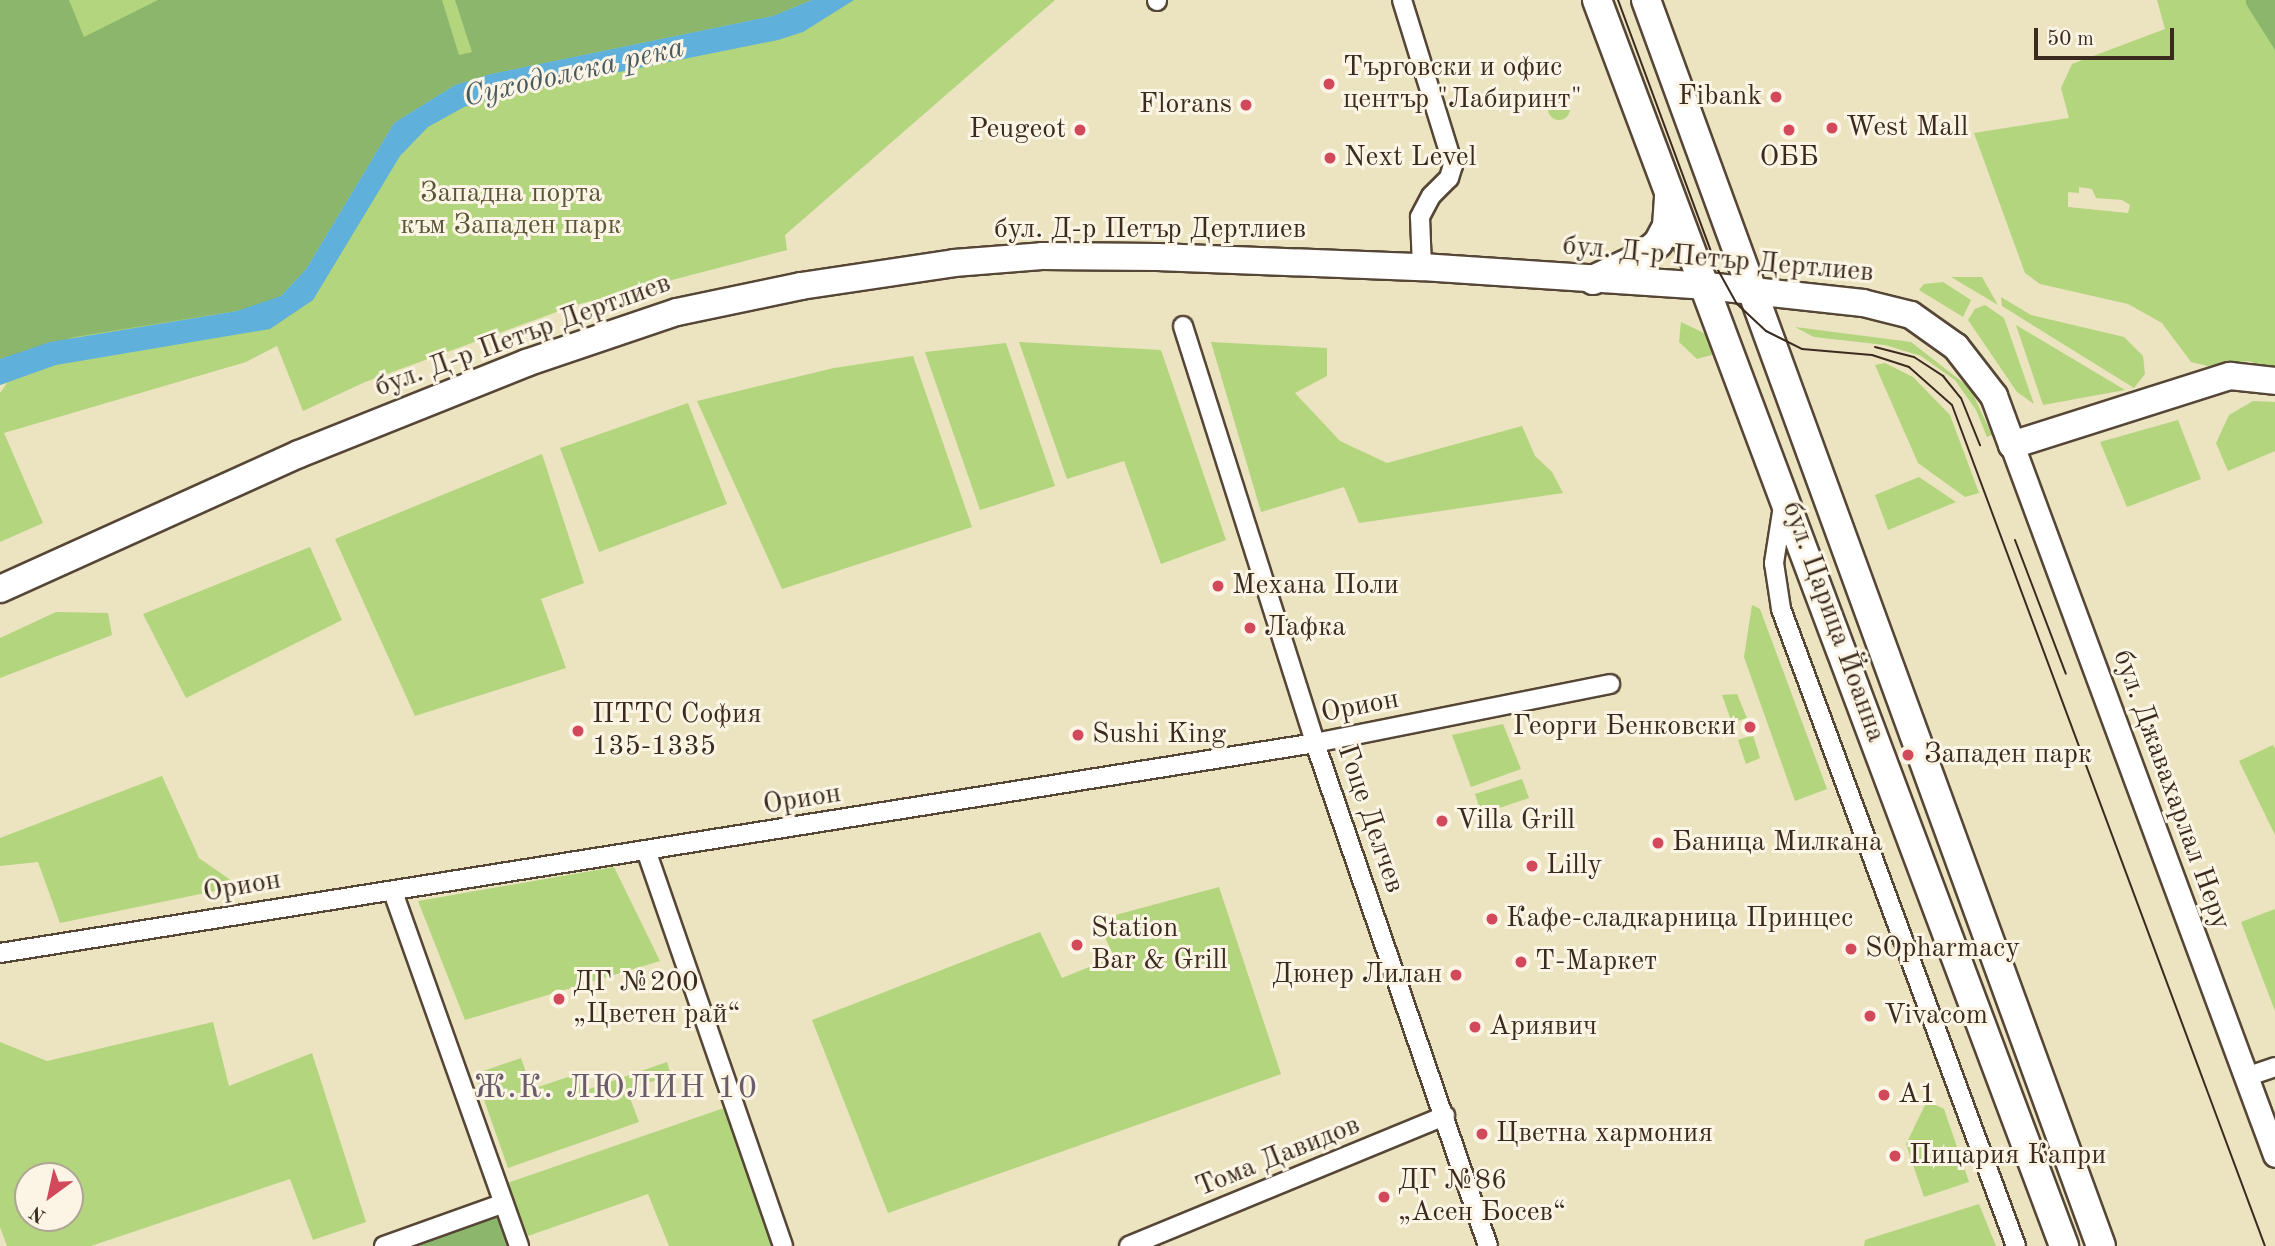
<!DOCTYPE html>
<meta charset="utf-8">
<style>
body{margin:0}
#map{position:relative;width:2275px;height:1246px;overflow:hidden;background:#ece3c1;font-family:"Old Standard TT",serif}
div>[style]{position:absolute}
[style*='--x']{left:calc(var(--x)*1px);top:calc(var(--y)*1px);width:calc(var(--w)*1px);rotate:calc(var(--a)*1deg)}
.green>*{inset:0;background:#b2d57e}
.round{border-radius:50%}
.forest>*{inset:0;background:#8db66d}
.water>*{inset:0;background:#5fb0da}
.roads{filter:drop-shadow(2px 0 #564636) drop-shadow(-2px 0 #564636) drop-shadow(0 2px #564636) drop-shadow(0 -2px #564636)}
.minor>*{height:18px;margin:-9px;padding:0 9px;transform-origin:9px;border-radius:9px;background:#fff}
.tertiary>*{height:23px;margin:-11.5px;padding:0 11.5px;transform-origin:11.5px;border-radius:11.5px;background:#fff}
.secondary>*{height:26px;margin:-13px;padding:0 13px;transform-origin:13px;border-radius:13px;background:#fff}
.primary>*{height:28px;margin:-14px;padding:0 14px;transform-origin:14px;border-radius:14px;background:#fff}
.tram>*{height:2px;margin:-1px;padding:0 1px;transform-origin:1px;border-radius:1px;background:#3b2a1e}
.dots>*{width:19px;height:19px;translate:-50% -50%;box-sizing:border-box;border:4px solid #fcf5e5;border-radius:50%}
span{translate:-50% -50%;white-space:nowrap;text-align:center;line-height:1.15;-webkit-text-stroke:6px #fcf5e5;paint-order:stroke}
.poi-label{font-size:28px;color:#3b2a1e}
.left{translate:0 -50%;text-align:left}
.right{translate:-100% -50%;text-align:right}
.park-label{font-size:28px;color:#595536}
.street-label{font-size:28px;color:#3b2a1e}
.water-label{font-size:30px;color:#485960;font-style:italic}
.quarter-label{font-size:32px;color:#6b5c6b;letter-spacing:2px}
.north{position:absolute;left:14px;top:1162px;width:70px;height:70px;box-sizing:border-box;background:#fcf5e5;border:2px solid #afa495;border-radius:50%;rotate:213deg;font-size:19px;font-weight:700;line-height:28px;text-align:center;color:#3b2a1e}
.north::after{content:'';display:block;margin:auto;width:24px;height:32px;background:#d1495b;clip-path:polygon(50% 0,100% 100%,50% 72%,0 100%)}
.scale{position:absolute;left:2034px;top:28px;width:140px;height:32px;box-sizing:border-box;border:4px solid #3b2a1e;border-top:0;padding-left:9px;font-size:21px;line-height:24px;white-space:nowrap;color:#3b2a1e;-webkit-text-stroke:5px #fcf5e5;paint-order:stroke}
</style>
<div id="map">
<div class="green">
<i style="clip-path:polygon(0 0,1055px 0,785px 235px,787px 250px,576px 305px,365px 382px,303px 411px,277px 346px,246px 362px,4px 433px,43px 523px,0 542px,0 393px,7px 383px,0 385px)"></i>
<i style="clip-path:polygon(evenodd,2157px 0,2275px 0,2275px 369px,2248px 361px,2208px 366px,2191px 362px,2162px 323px,2128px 304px,2040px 284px,2025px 273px,1974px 133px,2069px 118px,2061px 88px,2072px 64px,2165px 29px,2157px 0,2079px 187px,2092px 189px,2096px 198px,2122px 200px,2130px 205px,2128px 213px,2068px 207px,2068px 192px,2079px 193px,2079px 187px)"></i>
<i class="round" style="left:1548px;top:98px;width:22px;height:22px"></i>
<i style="clip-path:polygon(1951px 277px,1982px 277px,1998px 305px)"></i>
<i style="clip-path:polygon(1943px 282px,1971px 300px,1963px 317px,1919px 290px,1924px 284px)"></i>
<i style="clip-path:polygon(2001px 297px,2031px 315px,2124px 337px,2143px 356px,2145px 374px,2134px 388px,2002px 306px)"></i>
<i style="clip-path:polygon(1985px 305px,2004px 318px,2034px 404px,2017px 392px,1968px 320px,1975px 309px)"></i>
<i style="clip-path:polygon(1681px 322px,1708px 335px,1719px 353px,1697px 359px,1679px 342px)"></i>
<i style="clip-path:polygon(2016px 325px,2125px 390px,2043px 405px)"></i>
<i style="clip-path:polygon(1795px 327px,1911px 342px,1970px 388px,1992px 435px,1987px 437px,1976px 410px,1955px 380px,1921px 356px,1885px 345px,1814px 337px)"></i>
<i style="clip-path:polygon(1019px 342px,1161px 350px,1226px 540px,1161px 564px,1124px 461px,1067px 479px)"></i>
<i style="clip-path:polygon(1211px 342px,1327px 348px,1327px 376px,1295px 393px,1340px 441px,1387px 463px,1522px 426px,1535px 456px,1552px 472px,1563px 493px,1359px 523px,1344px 487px,1261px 512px)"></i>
<i style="clip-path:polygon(1006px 343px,1055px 486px,980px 510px,925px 352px)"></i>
<i style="clip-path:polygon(913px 356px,972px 527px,782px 589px,697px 401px,834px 368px)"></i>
<i style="clip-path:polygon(1885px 363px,1913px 377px,1950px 415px,1979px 493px,1965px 497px,1918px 463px,1875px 365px)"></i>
<i style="clip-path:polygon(2253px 401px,2275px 402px,2275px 451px,2228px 471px,2216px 443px,2229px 415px)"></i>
<i style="clip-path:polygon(688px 403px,727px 504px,599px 552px,560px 448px)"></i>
<i style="clip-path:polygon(2178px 420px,2201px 479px,2127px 507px,2100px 442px)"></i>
<i style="clip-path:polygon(542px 454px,584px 583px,541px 599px,566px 668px,415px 716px,335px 539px)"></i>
<i style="clip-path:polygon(1919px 477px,1956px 502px,1888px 530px,1875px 495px)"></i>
<i style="clip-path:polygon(310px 547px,342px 620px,186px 698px,143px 614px)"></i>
<i style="clip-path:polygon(1752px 605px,1760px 609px,1827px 789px,1795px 801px,1744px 657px)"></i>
<i style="clip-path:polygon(56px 612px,108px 613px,112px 635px,0 678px,0 638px)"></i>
<i style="clip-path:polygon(1737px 694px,1747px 718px,1732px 723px,1722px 695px)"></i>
<i style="clip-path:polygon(1503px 724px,1521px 769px,1471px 787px,1452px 735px)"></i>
<i style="clip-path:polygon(1753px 735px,1760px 758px,1746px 764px,1738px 740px)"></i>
<i style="clip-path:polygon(2273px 745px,2275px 749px,2275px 835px,2239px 761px)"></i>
<i style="clip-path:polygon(162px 776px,199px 858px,239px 886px,60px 923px,38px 862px,0 866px,0 838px)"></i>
<i style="clip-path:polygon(1522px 779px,1529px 798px,1481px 814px,1475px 794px)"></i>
<i style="clip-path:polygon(614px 867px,660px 961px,465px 1020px,418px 901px)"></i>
<i style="clip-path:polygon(1219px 887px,1281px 1074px,888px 1213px,812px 1020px,1040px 932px,1062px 978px,1114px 957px,1097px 920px)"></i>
<i style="clip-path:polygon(2275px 909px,2275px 1011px,2241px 922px)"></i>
<i style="clip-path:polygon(evenodd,213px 1022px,229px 1086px,312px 1053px,366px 1222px,313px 1240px,290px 1179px,91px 1246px,7px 1246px,0 1227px,0 1042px,47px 1061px,213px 1022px,28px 1176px,70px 1176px,70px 1218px,28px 1218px,28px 1176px)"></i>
<i style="clip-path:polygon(521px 1058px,532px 1089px,583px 1072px,589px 1089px,667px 1062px,671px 1075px,627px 1090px,639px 1122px,508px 1168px,475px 1074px)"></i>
<i style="clip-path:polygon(1927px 1101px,1944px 1109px,1969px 1182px,1924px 1197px,1906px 1144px)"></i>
<i style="clip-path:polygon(727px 1107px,777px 1246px,669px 1246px,648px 1194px,528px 1236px,507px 1183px)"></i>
<i style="clip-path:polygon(1979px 1204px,1996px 1246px,1864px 1246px,1865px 1240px)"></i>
</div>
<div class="forest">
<i style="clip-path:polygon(0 0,69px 0,84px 37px,158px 0,442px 0,459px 55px,472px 52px,455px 0,812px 0,773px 16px,491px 74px,455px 85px,394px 123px,306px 269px,281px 296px,261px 307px,75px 337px,0 359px)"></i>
<i style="clip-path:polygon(2246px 0,2275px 0,2275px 50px,2246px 4px)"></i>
<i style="clip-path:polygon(496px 1212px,508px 1246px,406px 1246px)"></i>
</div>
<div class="water">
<i style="clip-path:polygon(812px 0,854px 0,803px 32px,778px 40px,496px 97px,464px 107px,428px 127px,400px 156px,313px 300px,270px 329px,56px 365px,0 385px,0 359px,50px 342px,237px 311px,281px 296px,306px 269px,394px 123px,455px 85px,491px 74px,773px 16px)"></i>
</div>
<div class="roads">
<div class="minor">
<i style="--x:1157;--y:0;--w:1;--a:90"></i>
<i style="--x:1402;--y:0;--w:173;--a:72.8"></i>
<i style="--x:1453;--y:165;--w:14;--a:107"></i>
<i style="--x:1449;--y:178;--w:25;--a:135"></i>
<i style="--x:1431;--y:196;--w:24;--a:118"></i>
<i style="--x:1420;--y:217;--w:50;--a:87.7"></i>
<i style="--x:1183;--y:326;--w:437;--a:72.4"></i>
<i style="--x:1315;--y:743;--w:532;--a:71.02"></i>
<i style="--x:1783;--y:506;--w:58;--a:99"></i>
<i style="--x:1774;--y:563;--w:47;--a:81.3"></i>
<i style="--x:1781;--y:609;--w:679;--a:69.75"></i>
<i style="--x:647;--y:853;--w:416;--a:70.9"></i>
<i style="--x:393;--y:892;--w:376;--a:70.4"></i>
<i style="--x:0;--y:953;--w:1332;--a:-9.07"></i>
<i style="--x:1315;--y:743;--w:301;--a:-11.3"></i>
<i style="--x:2246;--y:1077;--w:31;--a:-19"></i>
<i style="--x:384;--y:1246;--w:127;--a:-19.7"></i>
<i style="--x:1129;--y:1246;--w:342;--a:-22.4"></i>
</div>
<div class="tertiary">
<i style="--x:2012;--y:445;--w:757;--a:69.67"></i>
</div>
<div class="secondary">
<i style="--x:0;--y:589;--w:328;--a:-24.3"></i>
<i style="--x:299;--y:454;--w:245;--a:-21.8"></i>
<i style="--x:526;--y:363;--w:159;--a:-18.7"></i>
<i style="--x:677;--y:312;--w:127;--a:-11.8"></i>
<i style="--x:801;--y:286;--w:155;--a:-8.5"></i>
<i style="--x:954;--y:263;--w:88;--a:-4.5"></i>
<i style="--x:1042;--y:256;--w:115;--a:0.5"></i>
<i style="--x:1157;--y:257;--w:265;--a:2.2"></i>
<i style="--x:1422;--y:267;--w:286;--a:3.8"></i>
<i style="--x:1707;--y:286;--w:157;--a:6.2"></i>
<i style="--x:1863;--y:303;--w:49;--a:14"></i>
<i style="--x:1911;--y:315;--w:55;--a:35.4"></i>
<i style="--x:1956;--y:347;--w:62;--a:52.2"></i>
<i style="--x:1994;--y:396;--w:52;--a:69.8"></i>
<i style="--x:2012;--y:445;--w:229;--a:-17.6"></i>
<i style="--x:2230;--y:376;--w:45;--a:6.3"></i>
</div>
<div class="primary">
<i style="--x:1597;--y:0;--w:1331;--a:69.45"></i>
<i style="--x:1646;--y:0;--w:1326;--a:69.94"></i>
<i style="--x:1593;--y:280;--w:53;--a:-25.6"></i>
<i style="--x:1641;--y:257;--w:22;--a:-39"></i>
<i style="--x:1658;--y:243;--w:19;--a:-62"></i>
<i style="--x:1667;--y:226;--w:30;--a:-86"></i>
</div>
</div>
<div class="tram">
<i style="--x:1618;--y:0;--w:288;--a:69.7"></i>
<i style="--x:1718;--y:270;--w:38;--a:61"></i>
<i style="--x:1736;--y:303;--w:41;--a:43"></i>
<i style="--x:1766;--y:331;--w:40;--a:26.6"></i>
<i style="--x:1802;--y:349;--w:70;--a:4.9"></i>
<i style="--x:1872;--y:355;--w:39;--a:18"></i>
<i style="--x:1909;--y:367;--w:57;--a:41.5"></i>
<i style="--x:1952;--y:405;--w:897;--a:69.59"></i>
<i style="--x:1875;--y:347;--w:40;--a:14.4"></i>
<i style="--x:1914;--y:357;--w:35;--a:33"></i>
<i style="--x:1943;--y:376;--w:28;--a:51"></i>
<i style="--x:1961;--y:398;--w:51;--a:68"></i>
<i style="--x:2015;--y:540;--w:143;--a:69.2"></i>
</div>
<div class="dots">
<i style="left:1329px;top:84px;background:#d1495b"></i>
<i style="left:1776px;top:97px;background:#d1495b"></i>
<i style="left:1246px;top:105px;background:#d1495b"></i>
<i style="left:1832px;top:128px;background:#d1495b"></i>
<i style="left:1080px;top:130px;background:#d1495b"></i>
<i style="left:1789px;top:130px;background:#d1495b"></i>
<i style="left:1330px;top:158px;background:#d1495b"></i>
<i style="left:1218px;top:586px;background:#d1495b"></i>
<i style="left:1250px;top:628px;background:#d1495b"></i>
<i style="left:1750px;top:727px;background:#d1495b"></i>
<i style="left:578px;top:731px;background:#d1495b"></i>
<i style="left:1078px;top:735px;background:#d1495b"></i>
<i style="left:1908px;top:755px;background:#d1495b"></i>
<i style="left:1442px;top:821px;background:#d1495b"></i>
<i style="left:1658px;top:843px;background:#d1495b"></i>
<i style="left:1532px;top:866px;background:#d1495b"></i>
<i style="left:1492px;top:919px;background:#d1495b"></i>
<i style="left:1077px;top:945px;background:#d1495b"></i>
<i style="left:1851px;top:949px;background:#d1495b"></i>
<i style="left:1521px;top:962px;background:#d1495b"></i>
<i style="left:1456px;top:975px;background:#d1495b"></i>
<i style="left:559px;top:999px;background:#d1495b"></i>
<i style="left:1870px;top:1016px;background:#d1495b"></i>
<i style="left:1475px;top:1027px;background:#d1495b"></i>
<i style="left:1884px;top:1095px;background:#d1495b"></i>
<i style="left:1482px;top:1134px;background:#d1495b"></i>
<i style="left:1895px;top:1156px;background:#d1495b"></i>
<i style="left:1384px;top:1197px;background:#d1495b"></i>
</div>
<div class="poi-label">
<span class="left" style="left:1343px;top:84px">Търговски и офис<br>център "Лабиринт"</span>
<span class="right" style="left:1762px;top:97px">Fibank</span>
<span class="right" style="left:1232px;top:105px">Florans</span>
<span class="left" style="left:1846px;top:128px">West Mall</span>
<span class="right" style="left:1066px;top:130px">Peugeot</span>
<span class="left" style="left:1344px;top:158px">Next Level</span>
<span style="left:1789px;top:158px">ОББ</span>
<span class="left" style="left:1232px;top:586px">Механа Поли</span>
<span class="left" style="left:1264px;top:628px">Лафка</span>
<span class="left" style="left:592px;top:731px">ПТТС София<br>135-1335</span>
<span class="right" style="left:1736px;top:727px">Георги Бенковски</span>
<span class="left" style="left:1092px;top:735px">Sushi King</span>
<span class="left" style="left:1924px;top:755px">Западен парк</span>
<span class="left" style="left:1456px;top:821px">Villa Grill</span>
<span class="left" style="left:1672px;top:843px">Баница Милкана</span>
<span class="left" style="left:1546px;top:866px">Lilly</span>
<span class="left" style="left:1506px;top:919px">Кафе-сладкарница Принцес</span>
<span class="left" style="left:1091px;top:945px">Station<br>Bar &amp; Grill</span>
<span class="left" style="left:1865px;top:949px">SOpharmacy</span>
<span class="left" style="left:1535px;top:962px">Т-Маркет</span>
<span class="right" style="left:1442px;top:975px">Дюнер Лилан</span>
<span class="left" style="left:573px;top:999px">ДГ №200<br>„Цветен рай“</span>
<span class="left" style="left:1884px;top:1016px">Vivacom</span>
<span class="left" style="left:1489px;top:1027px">Ариявич</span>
<span class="left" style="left:1898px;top:1095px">A1</span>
<span class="left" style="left:1496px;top:1134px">Цветна хармония</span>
<span class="left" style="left:1909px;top:1156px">Пицария Капри</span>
<span class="left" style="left:1398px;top:1197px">ДГ №86<br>„Асен Босев“</span>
</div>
<div class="park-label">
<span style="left:511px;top:210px">Западна порта<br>към Западен парк</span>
</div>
<div class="street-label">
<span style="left:1150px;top:230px">бул. Д-р Петър Дертлиев</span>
<span style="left:1718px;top:260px;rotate:5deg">бул. Д-р Петър Дертлиев</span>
<span style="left:523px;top:336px;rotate:-20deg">бул. Д-р Петър Дертлиев</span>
<span style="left:1833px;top:622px;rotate:70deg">бул. Царица Йоанна</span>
<span style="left:1360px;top:707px;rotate:-11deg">Орион</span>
<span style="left:2171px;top:790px;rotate:70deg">бул. Джавахарлал Неру</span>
<span style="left:802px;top:800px;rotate:-9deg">Орион</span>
<span style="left:1370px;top:819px;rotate:71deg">Гоце Делчев</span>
<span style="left:242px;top:887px;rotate:-10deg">Орион</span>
<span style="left:1278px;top:1157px;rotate:-22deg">Тома Давидов</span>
</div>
<div class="water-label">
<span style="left:574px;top:73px;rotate:-13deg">Суходолска река</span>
</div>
<div class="quarter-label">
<span style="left:616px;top:1089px">Ж.К. ЛЮЛИН 10</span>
</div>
<div class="north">N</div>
<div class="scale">50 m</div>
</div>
